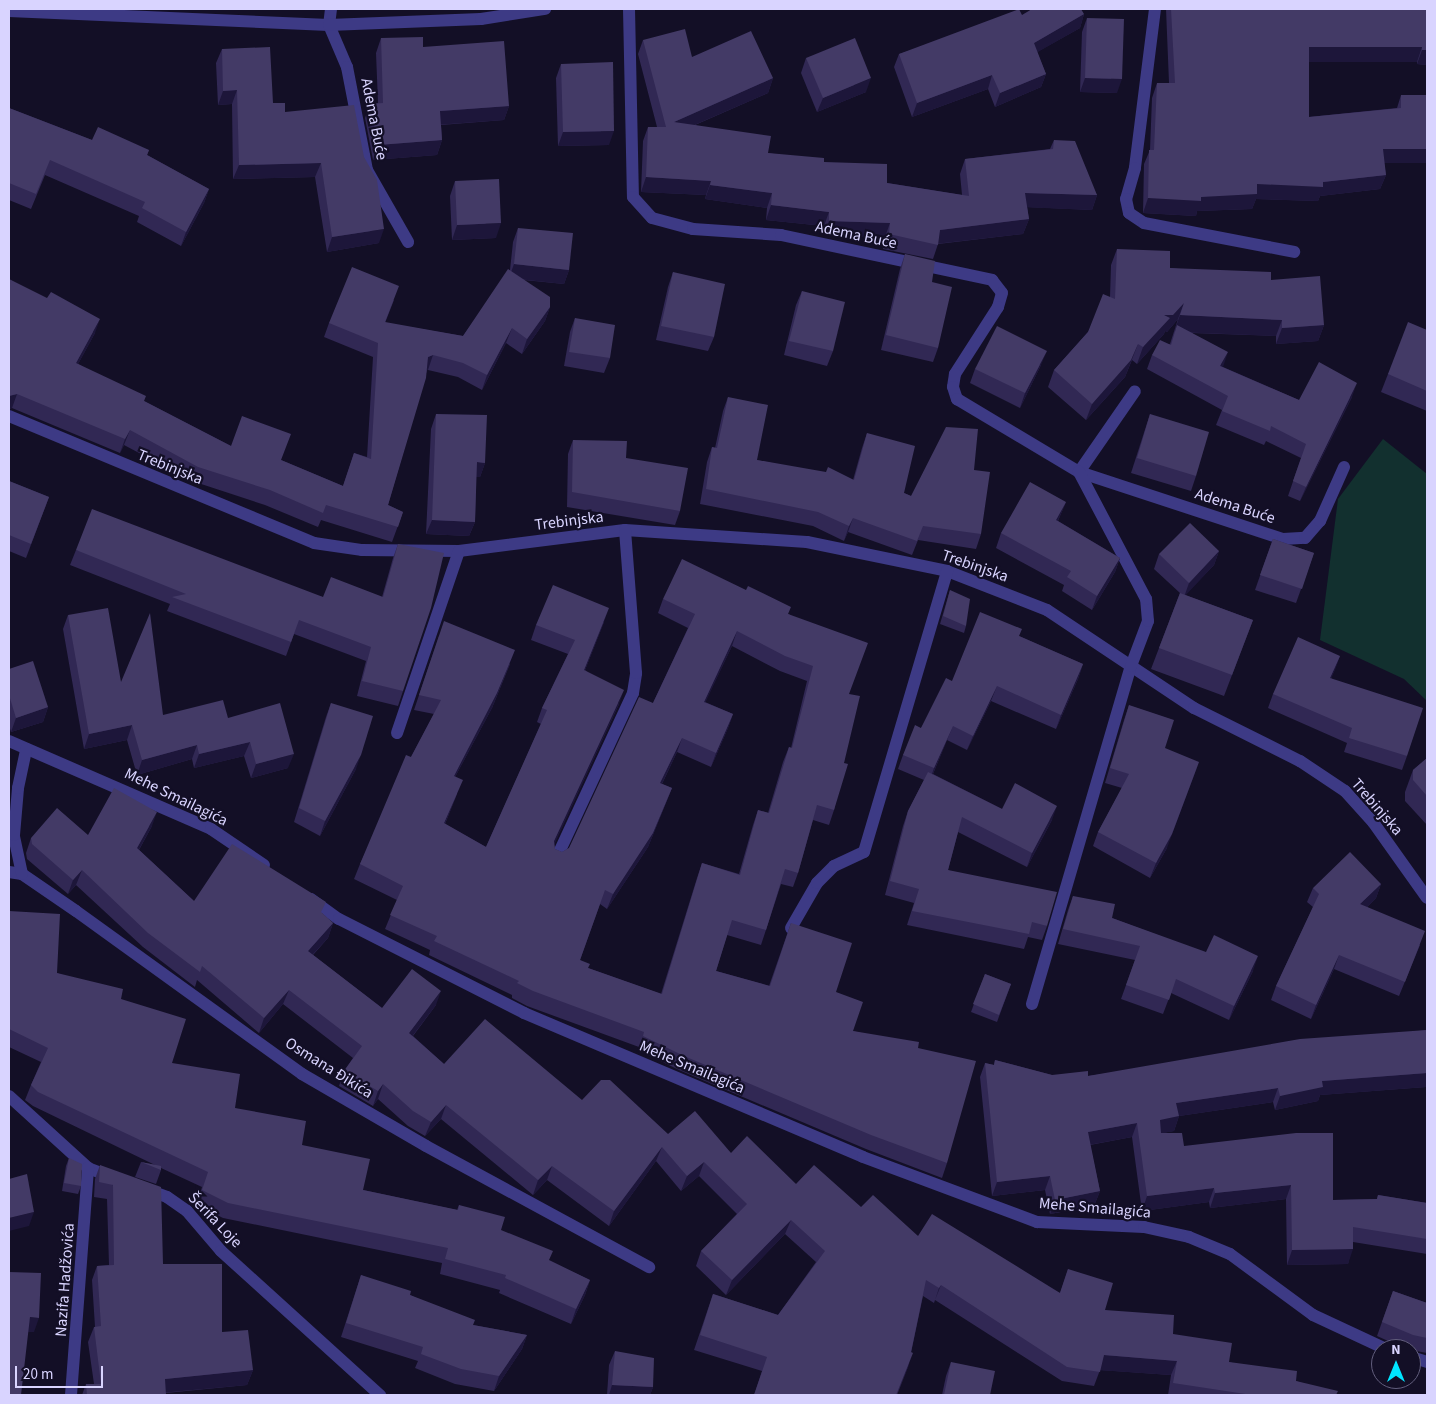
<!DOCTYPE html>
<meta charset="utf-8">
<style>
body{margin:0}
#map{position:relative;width:1436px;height:1404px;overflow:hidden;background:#130f26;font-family:"Source Sans 3",sans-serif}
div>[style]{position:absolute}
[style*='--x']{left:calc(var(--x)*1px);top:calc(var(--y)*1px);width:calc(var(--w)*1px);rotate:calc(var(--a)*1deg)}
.green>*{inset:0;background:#12302f}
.minor>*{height:12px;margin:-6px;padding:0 6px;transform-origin:6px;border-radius:6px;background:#3d3a85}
.wall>*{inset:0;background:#312854}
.shaded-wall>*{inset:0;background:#1d163a}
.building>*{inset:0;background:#433a66}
span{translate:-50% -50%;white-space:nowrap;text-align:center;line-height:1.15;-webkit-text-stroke:4.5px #130f26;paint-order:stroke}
.street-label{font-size:16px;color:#d9d4ff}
.frame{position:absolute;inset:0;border:10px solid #d9d4ff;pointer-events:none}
.north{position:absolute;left:1371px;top:1339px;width:50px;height:50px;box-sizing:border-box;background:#130f26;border:1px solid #625e7d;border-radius:50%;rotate:0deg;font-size:14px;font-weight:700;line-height:20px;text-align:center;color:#d9d4ff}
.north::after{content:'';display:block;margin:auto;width:18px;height:22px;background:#00e5ff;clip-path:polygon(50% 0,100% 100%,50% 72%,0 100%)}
.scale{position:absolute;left:15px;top:1366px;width:88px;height:22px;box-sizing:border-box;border:2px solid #d9d4ff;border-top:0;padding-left:6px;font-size:15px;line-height:18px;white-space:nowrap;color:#d9d4ff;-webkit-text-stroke:4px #130f26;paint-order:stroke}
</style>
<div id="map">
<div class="green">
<i style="clip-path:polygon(1383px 439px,1427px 474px,1427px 701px,1404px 679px,1320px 640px,1338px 499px)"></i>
</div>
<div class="minor">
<i style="--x:331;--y:9;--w:16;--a:97"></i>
<i style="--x:329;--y:25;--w:46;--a:66.8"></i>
<i style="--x:347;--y:67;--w:105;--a:79"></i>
<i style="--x:367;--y:170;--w:83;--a:60.3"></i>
<i style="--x:629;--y:9;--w:188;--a:88.8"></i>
<i style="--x:633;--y:197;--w:28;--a:48"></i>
<i style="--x:652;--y:218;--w:42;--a:15"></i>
<i style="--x:693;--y:229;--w:88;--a:3.9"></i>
<i style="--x:781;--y:235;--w:216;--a:12"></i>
<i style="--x:992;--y:280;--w:16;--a:52"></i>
<i style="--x:1002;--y:293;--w:15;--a:106"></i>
<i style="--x:998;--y:307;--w:80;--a:122.7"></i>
<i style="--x:955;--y:374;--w:13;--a:99"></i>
<i style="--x:953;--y:387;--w:13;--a:72"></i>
<i style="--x:957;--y:399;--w:142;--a:30.9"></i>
<i style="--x:1079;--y:472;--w:215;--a:18.2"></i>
<i style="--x:1283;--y:539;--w:22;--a:-3"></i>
<i style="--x:1305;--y:538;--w:23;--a:-49"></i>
<i style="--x:1320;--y:521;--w:59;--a:-66"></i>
<i style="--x:1155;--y:9;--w:160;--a:97.2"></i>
<i style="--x:1135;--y:168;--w:32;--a:106"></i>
<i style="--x:1126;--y:199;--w:14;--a:78"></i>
<i style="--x:1129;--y:213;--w:18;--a:34"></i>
<i style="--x:1144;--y:223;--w:153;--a:10.9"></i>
<i style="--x:9;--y:11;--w:320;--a:2.5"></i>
<i style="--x:329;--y:25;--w:152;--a:-2.3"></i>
<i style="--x:481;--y:19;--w:65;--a:-8.9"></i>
<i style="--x:9;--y:416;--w:330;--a:22.6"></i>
<i style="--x:314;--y:543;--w:49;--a:8.3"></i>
<i style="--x:362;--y:550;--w:97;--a:0.6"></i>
<i style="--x:459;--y:551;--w:167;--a:-7.2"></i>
<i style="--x:625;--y:530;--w:182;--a:3.8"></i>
<i style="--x:807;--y:542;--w:143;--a:11.7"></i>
<i style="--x:947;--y:571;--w:107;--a:21.3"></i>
<i style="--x:1047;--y:610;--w:177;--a:33.7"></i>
<i style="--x:1194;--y:708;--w:119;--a:26.6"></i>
<i style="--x:1300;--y:761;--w:54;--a:33.7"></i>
<i style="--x:1345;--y:791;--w:42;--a:47.9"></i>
<i style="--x:1373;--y:822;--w:93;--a:54.6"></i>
<i style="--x:1079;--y:472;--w:98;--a:-55.3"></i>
<i style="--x:397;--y:733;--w:192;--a:-71.2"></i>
<i style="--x:9;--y:741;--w:220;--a:23.5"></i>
<i style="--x:211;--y:829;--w:64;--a:34.2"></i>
<i style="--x:556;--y:859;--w:183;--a:-65.1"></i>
<i style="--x:633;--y:693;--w:20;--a:-81"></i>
<i style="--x:636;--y:673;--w:143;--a:-94.4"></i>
<i style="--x:9;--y:872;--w:13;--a:9"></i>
<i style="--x:22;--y:874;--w:65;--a:34.4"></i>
<i style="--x:76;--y:911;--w:279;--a:35.8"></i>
<i style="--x:302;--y:1074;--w:143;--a:30.1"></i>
<i style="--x:426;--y:1146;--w:254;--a:28.5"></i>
<i style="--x:22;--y:874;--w:40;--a:-102"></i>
<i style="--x:14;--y:835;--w:47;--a:-85.1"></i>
<i style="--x:18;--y:788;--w:40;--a:-78"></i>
<i style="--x:311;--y:899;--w:34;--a:36"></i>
<i style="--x:339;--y:919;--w:208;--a:26.9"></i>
<i style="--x:524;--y:1013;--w:368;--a:23"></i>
<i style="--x:863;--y:1157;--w:186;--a:20.5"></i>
<i style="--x:1037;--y:1222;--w:107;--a:2.7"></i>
<i style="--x:1144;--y:1227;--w:46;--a:12.5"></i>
<i style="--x:1189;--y:1237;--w:44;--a:22.5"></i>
<i style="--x:1230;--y:1254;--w:103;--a:36.3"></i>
<i style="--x:1313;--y:1315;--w:81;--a:25"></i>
<i style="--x:791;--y:928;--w:52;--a:-60"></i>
<i style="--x:817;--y:883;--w:24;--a:-45"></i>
<i style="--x:834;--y:866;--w:33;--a:-25"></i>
<i style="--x:864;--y:852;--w:293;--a:-73.5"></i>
<i style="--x:1032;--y:1004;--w:352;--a:-73.7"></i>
<i style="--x:1131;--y:666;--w:48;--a:-69.3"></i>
<i style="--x:1148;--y:621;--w:22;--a:-95"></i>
<i style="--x:1146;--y:599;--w:144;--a:-117.8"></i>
<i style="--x:9;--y:1096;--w:107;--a:42.3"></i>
<i style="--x:88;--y:1168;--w:26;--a:21"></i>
<i style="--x:148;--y:1190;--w:20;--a:20"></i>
<i style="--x:167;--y:1197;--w:24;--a:35"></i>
<i style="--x:187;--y:1211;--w:52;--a:49.6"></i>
<i style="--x:221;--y:1251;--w:215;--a:42.2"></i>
<i style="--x:1411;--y:1357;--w:17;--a:17"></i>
<i style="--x:71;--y:1395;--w:228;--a:-85.7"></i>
</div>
<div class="wall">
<i style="clip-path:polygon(1166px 9px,1427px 9px,1427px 65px,1417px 64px,1417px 62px,1309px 62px,1309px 117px,1397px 108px,1401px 95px,1427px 163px,1384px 163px,1386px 175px,1380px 189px,1320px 196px,1318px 201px,1256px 199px,1252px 209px,1197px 211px,1196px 216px,1143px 213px,1144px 164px,1150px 150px,1152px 98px,1157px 83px,1169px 83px)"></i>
<i style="clip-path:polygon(1084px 14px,1080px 28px,1037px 52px,1046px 74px,1041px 87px,995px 107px,988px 89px,912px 117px,894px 67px,899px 54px,1022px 15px)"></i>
<i style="clip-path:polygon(1087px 18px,1117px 93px,1080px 92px,1082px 32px)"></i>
<i style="clip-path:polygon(381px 38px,423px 47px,509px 106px,504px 120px,441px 125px,442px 140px,437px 155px,373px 160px,365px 118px,370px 104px,378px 103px,376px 53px)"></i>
<i style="clip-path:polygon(643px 40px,692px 57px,773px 78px,768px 93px,695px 125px,768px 153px,824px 162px,887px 183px,962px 195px,960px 174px,965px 159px,1050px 149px,1054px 140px,1097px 195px,1092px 210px,1027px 207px,1029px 219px,1023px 234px,938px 244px,933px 259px,883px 249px,885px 237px,823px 235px,824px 226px,766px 220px,767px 208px,705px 199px,706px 195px,641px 192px,643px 141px,648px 127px,657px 127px,638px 54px)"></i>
<i style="clip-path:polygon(222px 49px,273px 103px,285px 112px,379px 243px,327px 252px,315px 177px,233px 179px,232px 104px,218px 105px,216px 63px)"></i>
<i style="clip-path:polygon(806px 58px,866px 92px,817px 112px,801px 73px)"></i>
<i style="clip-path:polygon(561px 64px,609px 145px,558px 146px,556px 78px)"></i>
<i style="clip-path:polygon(9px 108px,92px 140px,149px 150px,147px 155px,209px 189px,204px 203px,181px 246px,137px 222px,139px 216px,45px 175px,31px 209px,9px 200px)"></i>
<i style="clip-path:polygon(455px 181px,496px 238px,452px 240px,450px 196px)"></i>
<i style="clip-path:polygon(518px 228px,569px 270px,564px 284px,524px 280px,550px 307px,545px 321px,522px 354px,506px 343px,482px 390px,458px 377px,428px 370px,427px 370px,388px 505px,403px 512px,392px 542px,321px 520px,318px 527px,265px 505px,192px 481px,124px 445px,120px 453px,12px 408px,9px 409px,9px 279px,95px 333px,78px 364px,144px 401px,231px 446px,281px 460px,343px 486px,354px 453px,367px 457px,373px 357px,324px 337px,329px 323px,394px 300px,385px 323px,463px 336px,510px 270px,513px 242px)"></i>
<i style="clip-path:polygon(1117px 249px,1170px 268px,1271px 280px,1324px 325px,1318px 341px,1276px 344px,1276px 336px,1192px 333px,1223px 367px,1299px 400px,1352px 397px,1300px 501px,1288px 496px,1301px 458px,1266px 441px,1264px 445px,1216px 425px,1222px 410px,1147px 369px,1152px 355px,1170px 344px,1178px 319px,1167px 332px,1165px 331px,1164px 334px,1137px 364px,1132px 360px,1125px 377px,1086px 420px,1048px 387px,1054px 370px,1088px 332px,1110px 297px,1111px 265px)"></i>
<i style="clip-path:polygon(905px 254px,932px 282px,938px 348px,933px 362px,881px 350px,900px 269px)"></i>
<i style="clip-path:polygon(673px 272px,714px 337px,708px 351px,656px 340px,668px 287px)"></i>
<i style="clip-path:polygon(802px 291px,833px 351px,827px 366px,784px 355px,796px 305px)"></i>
<i style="clip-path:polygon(575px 318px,610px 358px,604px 373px,564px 366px,570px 332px)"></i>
<i style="clip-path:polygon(1427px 330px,1427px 411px,1381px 392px,1388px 374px)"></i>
<i style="clip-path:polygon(1041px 365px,1020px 408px,970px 383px,975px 369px)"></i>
<i style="clip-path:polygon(728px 397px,757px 460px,853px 480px,862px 448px,867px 433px,904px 493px,911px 496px,974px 470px,981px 534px,976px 549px,918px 540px,912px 555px,848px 532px,844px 541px,813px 526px,700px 504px,707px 462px,712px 447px,715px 448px,723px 411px)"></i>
<i style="clip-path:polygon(436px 414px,485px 463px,480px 477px,476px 477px,475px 522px,469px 536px,426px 534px,431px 429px)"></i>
<i style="clip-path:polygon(1150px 414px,1196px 476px,1191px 491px,1131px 473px)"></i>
<i style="clip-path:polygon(573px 440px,626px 458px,680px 511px,675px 525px,567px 507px,568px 454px)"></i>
<i style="clip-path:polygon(9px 481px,49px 497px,26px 558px,9px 551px)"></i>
<i style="clip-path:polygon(1066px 502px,1060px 516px,1058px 521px,1120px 558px,1115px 572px,1092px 610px,1062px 591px,1064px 585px,996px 548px,1001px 533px)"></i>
<i style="clip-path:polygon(1273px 539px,1314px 553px,1296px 603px,1255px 590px)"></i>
<i style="clip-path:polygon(398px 544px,403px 691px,398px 706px,357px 696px,366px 661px,294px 634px,286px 656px,167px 611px,170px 604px,70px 565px,76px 550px,323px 597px,382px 597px,393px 558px)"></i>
<i style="clip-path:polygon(1219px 551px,1214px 565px,1185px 595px,1253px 620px,1224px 696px,1151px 669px,1180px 593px,1154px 569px,1159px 554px)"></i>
<i style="clip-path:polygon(950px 590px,966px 626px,964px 633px,940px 624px)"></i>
<i style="clip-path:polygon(evenodd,663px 599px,789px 614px,849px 694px,844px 763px,834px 810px,829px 825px,813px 820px,798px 873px,793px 887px,781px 884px,761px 945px,727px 935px,716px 971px,769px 986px,791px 923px,836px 992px,853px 1031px,918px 1048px,947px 1163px,942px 1178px,866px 1149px,679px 1070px,638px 1050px,639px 1047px,527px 1006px,512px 998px,512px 995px,429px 955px,430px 950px,385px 929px,397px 900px,354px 879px,360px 864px,411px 757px,434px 714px,414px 710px,439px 636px,510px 664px,492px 708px,455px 777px,457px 794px,445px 824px,486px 847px,541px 724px,537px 722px,542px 708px,568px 654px,531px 640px,536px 625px,604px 622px,585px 670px,619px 704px,554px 844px,555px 849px,562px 852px,569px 848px,653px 703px,688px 628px,658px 613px,663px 599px,732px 646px,780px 671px,807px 681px,791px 748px,789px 747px,783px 762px,768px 813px,758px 810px,753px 825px,739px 874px,702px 863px,697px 878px,661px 994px,588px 968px,580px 960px,600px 904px,607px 909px,648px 847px,672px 788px,662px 784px,677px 752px,711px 767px,728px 728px,733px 714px,705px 702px,732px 646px)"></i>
<i style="clip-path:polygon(68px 615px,121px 682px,163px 715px,228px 718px,288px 768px,251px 778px,244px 756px,194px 768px,192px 759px,137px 775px,127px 740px,84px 749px,63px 629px)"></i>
<i style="clip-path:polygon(1019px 636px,1083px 664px,1078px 679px,1056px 729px,991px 701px,967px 750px,947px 740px,933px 774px,1002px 809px,1052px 820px,1027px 867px,958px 832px,948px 870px,1047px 926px,1042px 940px,1028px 937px,1024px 949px,907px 925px,914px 903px,885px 895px,903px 826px,908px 811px,924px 780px,898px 769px,903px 755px,921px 728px,952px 681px)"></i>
<i style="clip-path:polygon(1340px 656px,1331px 678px,1407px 756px,1402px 770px,1344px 752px,1347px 743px,1268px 708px,1273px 694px)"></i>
<i style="clip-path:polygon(9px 669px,48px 707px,43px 722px,11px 732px,9px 725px)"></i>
<i style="clip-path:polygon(331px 703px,356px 769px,320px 836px,294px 822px,326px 717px)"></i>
<i style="clip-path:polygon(1129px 705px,1165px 748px,1167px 848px,1150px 878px,1093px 846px,1098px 832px,1122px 788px,1105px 783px,1124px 720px)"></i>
<i style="clip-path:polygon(1427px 758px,1427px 825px,1405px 801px,1405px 792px,1413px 770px)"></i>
<i style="clip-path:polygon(152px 826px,139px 850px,194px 901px,322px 913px,333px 923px,328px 938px,313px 955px,382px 1008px,436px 1005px,413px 1036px,444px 1064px,582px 1100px,668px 1134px,731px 1153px,796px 1184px,861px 1207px,918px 1236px,1060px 1293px,1068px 1269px,1105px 1310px,1173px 1334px,1229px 1362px,1296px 1381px,1336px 1395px,1168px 1395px,1171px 1375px,1100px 1370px,1094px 1386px,1062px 1381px,935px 1300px,934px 1303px,923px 1296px,908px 1367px,897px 1395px,754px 1395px,762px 1371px,694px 1350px,713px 1294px,778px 1315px,816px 1262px,785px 1234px,726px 1295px,696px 1266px,701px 1251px,737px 1214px,699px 1176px,681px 1191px,656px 1161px,609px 1226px,547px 1180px,533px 1195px,441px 1119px,425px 1136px,408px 1126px,378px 1099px,373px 1106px,339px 1086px,344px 1071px,353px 1058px,283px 1004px,259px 1033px,197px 980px,195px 987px,143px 947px,76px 885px,68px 894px,27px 859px,26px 853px,31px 838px,88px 835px)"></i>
<i style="clip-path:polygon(1381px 884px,1376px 898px,1367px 907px,1420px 945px,1399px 996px,1334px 969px,1311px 1019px,1271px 1000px,1276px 986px,1313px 907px,1307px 902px,1313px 888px)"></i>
<i style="clip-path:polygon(1073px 896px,1112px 918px,1253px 971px,1229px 1020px,1171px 993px,1163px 1014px,1121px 999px,1135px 960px,1058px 944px,1068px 910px)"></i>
<i style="clip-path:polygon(9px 911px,57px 973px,121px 999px,172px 1063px,235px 1108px,302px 1145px,363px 1190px,457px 1210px,459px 1205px,549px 1261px,590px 1280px,585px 1295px,571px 1324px,499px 1293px,500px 1290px,440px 1274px,442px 1263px,223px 1218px,197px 1205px,202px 1187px,161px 1168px,161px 1170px,156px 1184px,135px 1177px,141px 1162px,155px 1165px,33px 1106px,25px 1100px,31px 1085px,41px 1062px,9px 1047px)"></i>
<i style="clip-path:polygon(985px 974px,1011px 984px,997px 1022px,971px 1012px)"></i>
<i style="clip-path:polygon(1427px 1020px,1427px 1090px,1426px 1090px,1426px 1087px,1320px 1095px,1318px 1101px,1275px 1110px,1273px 1102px,1179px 1116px,1174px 1131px,1161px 1133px,1184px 1146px,1333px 1200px,1377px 1199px,1378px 1195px,1427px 1203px,1427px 1254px,1353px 1242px,1348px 1264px,1287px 1265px,1286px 1199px,1210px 1208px,1209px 1202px,1142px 1211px,1132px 1137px,1090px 1145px,1100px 1191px,1094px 1206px,1050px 1214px,1045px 1190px,992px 1196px,980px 1077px,985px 1063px,994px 1065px,995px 1060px,1052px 1075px,1088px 1076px,1426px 1030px,1426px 1024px)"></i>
<i style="clip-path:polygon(69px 1158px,81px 1186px,78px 1194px,62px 1191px,66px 1166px)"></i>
<i style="clip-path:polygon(100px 1165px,163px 1264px,253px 1370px,247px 1385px,166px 1393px,166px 1395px,82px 1395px,86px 1384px,94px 1384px,88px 1342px,94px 1327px,95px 1327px,92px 1280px,97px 1266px,109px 1265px,107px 1199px,94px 1197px,95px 1179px)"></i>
<i style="clip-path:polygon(361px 1275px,410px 1295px,473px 1325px,527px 1335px,522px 1349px,494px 1391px,455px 1384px,415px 1368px,418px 1361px,341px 1337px)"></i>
<i style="clip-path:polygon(1393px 1291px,1427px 1303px,1427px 1353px,1411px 1350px,1411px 1349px,1406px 1349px,1377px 1336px)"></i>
<i style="clip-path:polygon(615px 1351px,653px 1387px,650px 1395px,607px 1395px,609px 1365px)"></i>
<i style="clip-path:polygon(951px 1362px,990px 1395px,942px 1395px,946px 1376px)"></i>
</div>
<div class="shaded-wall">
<i style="clip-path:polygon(1084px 14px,1080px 28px,1029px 57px,1034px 43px)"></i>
<i style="clip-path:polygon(1309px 47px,1422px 47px,1417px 62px,1304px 62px)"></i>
<i style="clip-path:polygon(1422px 50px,1427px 50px,1427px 65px,1417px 64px)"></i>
<i style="clip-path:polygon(1046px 74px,1041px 87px,995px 107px,1000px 93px)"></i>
<i style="clip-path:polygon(992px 75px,988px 89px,912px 117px,917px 103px)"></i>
<i style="clip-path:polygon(773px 78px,768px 93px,669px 136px,674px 122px)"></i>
<i style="clip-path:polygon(871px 78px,866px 92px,817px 112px,823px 98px)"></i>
<i style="clip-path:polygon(1085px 78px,1122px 79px,1117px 93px,1080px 92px)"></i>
<i style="clip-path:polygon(237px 90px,232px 104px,218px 105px,223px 91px)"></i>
<i style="clip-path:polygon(509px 106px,504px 120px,435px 125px,440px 111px)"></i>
<i style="clip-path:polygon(614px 131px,609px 145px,558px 146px,563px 132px)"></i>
<i style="clip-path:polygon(442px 140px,437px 155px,373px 160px,378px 145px)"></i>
<i style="clip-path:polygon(1383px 149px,1427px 149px,1427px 163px,1378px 163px)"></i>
<i style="clip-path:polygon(321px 163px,315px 177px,233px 179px,239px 165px)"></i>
<i style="clip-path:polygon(1386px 175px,1380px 189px,1320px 196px,1318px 201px,1256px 199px,1252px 209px,1197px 211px,1196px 216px,1143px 213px,1148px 198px,1201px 197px,1257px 184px,1323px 182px)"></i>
<i style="clip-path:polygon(646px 177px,711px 181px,706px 195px,641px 192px)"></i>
<i style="clip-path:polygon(710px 185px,772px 193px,767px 208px,705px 199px)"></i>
<i style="clip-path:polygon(209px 189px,204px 203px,181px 246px,186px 232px)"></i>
<i style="clip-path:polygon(1025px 193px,1097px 195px,1092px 210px,1020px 207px)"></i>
<i style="clip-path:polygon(771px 205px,829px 212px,824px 226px,766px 220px)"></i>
<i style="clip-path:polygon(1029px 219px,1023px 234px,935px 244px,940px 230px)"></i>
<i style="clip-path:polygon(829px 221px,890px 223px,885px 237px,823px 235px)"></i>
<i style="clip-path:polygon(501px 223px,496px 238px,452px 240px,457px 225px)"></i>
<i style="clip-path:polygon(384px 229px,379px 243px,327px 252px,332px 237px)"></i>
<i style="clip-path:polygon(514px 264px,569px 270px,564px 284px,509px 278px)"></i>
<i style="clip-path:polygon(1184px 303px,1178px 319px,1167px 332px,1165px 331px,1164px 334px,1137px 364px,1143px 347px,1164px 315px)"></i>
<i style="clip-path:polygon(550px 307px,545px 321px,522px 354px,527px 339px)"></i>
<i style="clip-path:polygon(1180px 315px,1282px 320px,1276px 336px,1175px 332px,1177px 325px,1174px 332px)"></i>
<i style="clip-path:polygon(100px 319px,95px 333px,71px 377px,76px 363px)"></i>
<i style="clip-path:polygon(1324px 325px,1318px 341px,1276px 344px,1282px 328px)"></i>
<i style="clip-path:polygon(512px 328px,506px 343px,482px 390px,487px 375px)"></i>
<i style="clip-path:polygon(1138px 344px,1125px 377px,1086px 420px,1092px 404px)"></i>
<i style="clip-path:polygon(1047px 351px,1041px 365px,1020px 408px,1025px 393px)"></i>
<i style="clip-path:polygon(1228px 352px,1223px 367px,1220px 366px)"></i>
<i style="clip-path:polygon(433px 355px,428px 370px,423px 371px,428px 357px)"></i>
<i style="clip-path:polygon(1357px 383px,1352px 397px,1300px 501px,1306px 487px)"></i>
<i style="clip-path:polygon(17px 394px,12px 408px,9px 409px,9px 396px)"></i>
<i style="clip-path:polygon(130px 430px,124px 445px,120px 453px,125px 439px)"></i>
<i style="clip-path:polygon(477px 462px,485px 463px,480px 477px,472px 477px)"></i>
<i style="clip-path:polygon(1066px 502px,1060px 516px,1051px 534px,1056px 520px)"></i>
<i style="clip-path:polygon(853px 518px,848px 532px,844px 541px,849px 526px)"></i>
<i style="clip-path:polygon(432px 520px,475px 522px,469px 536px,426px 534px)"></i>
<i style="clip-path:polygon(1219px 551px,1214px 565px,1184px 597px,1189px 583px)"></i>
<i style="clip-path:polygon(1120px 558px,1115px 572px,1092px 610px,1097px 596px)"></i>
<i style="clip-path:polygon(609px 608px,604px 622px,579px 685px,584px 670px)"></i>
<i style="clip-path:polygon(737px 631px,732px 646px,699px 716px,704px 702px)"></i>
<i style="clip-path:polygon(515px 650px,492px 708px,448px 790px,454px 776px)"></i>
<i style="clip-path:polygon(1340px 656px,1335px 670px,1325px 692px,1330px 678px)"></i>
<i style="clip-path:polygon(1083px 664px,1078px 679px,1056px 729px,1061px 715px)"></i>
<i style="clip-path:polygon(997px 686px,991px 701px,967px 750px,973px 736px)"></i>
<i style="clip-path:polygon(624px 690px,619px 704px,549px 856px,554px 841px)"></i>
<i style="clip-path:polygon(48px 707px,43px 722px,11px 732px,16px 718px)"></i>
<i style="clip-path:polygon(733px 714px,728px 728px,711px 767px,716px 753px)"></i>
<i style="clip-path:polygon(132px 725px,127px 740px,84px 749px,89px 734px)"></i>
<i style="clip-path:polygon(953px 726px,947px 740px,929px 783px,934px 768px)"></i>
<i style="clip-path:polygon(682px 738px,677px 752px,655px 798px,660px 783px)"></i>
<i style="clip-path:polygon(250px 742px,244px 756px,194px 768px,199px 754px)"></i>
<i style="clip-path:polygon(197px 745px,192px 759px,137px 775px,142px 760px)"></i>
<i style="clip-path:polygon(294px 754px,288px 768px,251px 778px,256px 764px)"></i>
<i style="clip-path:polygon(361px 755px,356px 769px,320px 836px,325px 821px)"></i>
<i style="clip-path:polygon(1199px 762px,1167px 848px,1150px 878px,1156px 863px)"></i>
<i style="clip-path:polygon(463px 780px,457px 794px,439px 838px,444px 823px)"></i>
<i style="clip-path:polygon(672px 788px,648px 847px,607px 909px,613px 894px)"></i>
<i style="clip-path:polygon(1057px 806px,1052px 820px,1027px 867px,1032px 853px)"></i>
<i style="clip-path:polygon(157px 812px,152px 826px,132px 862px,137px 848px)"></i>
<i style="clip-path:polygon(82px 870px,76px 885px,68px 894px,73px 880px)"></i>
<i style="clip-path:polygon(1381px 884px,1376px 898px,1355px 919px,1360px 904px)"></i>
<i style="clip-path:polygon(333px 923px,328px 938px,302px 966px,308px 951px)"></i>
<i style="clip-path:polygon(1339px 955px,1334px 969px,1311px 1019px,1316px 1005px)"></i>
<i style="clip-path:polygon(1258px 956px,1253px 971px,1229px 1020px,1234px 1006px)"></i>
<i style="clip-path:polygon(289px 990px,283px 1004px,259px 1033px,264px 1018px)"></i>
<i style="clip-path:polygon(441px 991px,436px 1005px,404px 1047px,409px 1033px)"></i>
<i style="clip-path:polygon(1427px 1073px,1427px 1082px,1426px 1087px,1320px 1095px,1318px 1101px,1275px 1110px,1280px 1096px,1322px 1081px)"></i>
<i style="clip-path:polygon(383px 1084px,378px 1099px,373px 1106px,378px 1091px)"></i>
<i style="clip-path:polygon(1278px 1088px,1273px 1102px,1179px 1116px,1174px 1131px,1154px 1135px,1160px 1120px,1176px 1103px)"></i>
<i style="clip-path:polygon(446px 1105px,441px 1119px,425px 1136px,431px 1122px)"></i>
<i style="clip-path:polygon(1137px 1123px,1132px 1137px,1083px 1146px,1088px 1132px)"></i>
<i style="clip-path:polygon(662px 1147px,656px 1161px,609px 1226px,614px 1211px)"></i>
<i style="clip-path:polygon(704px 1162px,699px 1176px,681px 1191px,687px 1176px)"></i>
<i style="clip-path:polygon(552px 1166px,547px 1180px,533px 1195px,538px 1180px)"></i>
<i style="clip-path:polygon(1050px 1176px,1045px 1190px,992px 1196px,997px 1182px)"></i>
<i style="clip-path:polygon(1291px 1185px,1286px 1199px,1210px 1208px,1215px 1193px)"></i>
<i style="clip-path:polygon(1214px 1188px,1209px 1202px,1142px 1211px,1147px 1196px)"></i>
<i style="clip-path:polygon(1100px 1191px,1094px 1206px,1050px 1214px,1055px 1200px)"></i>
<i style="clip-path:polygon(34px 1212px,29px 1226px,9px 1231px,9px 1218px)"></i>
<i style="clip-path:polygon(791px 1220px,785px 1234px,726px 1295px,732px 1280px)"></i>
<i style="clip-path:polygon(1353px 1249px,1348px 1264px,1287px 1265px,1292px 1250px)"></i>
<i style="clip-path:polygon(590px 1280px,585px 1295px,571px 1324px,576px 1309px)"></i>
<i style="clip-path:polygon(941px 1285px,935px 1300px,934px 1303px,939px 1288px)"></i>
<i style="clip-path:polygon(30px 1317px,39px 1318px,34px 1332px,25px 1332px)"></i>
<i style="clip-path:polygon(527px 1335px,522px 1349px,494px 1391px,499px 1376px)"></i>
<i style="clip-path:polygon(913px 1353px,908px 1367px,896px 1395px)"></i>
<i style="clip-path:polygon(1104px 1355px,1177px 1361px,1171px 1375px,1098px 1370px)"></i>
<i style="clip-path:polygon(253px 1370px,247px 1385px,160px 1393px,165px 1379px)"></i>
<i style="clip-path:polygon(612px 1385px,653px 1387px,650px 1395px,609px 1395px)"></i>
</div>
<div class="building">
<i style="clip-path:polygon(1019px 9px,1022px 15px,1032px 9px,1081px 9px,1084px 14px,1034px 43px,1046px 74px,1000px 93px,992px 75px,917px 103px,899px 54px)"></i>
<i style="clip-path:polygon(1171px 9px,1427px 9px,1427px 50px,1422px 50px,1422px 47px,1309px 47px,1309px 117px,1401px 108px,1401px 95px,1427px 95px,1427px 149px,1383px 149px,1386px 175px,1323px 182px,1323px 187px,1257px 184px,1257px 194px,1201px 197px,1201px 201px,1148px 198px,1149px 150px,1154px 150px,1157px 83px,1175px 83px)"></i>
<i style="clip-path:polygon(1087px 18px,1124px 19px,1122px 79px,1085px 78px)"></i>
<i style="clip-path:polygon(685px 29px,692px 57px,751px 31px,773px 78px,674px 122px,771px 136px,768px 153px,824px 158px,824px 162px,887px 164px,887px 183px,969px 196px,965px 159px,1053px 149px,1054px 140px,1075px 141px,1097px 195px,1025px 193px,1029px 219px,940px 230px,938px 245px,889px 234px,890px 223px,829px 221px,829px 212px,771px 205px,772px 193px,710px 185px,711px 181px,646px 177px,648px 127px,666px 127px,643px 40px)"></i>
<i style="clip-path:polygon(423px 37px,423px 47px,504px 41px,509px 106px,440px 111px,442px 140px,378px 145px,370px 104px,383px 103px,381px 38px)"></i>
<i style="clip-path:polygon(855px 38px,871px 78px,823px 98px,806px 58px)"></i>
<i style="clip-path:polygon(270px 47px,273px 103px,285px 103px,285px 112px,354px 105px,364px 157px,377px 180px,384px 229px,332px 237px,321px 163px,239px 165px,237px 90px,223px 91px,222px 49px)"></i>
<i style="clip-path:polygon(613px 62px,614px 131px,563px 132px,561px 64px)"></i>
<i style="clip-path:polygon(9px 108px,92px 140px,98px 127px,149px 150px,147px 155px,209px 189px,186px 232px,142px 208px,145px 202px,50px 160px,36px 194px,9px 183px)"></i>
<i style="clip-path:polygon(499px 179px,501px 223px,457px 225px,455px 181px)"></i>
<i style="clip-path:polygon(518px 228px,573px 233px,569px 270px,514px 264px)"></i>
<i style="clip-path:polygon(1117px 249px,1170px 251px,1170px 268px,1271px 272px,1271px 280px,1320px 276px,1324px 325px,1282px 328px,1282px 320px,1180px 315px,1184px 303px,1173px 315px,1164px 315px,1170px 318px,1143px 347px,1138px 344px,1131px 360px,1092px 404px,1054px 370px,1088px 332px,1103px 294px,1115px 299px)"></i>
<i style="clip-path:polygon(905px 254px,935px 261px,932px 282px,952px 287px,938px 348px,886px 335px)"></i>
<i style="clip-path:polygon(352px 267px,399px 286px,385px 322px,463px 336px,508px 269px,550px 297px,550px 307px,527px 339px,512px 328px,487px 375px,463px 363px,433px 355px,428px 357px,426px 378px,388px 505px,403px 512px,398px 527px,326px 505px,323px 513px,270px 490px,198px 467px,130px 430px,125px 439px,17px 394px,9px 396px,9px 279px,47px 298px,51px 292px,100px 319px,76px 363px,146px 396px,144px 401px,231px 446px,242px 416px,291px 434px,281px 460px,343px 486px,354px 453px,371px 459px,378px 343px,329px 323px)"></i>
<i style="clip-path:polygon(673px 272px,725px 284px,714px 337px,661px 326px)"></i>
<i style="clip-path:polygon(802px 291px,845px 302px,833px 351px,789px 341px)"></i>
<i style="clip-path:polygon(575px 318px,615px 325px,610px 358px,569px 352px)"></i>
<i style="clip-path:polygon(1408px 322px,1427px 330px,1427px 391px,1388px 374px)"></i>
<i style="clip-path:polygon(1177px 325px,1228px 352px,1220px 366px,1299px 400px,1319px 362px,1357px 383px,1306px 487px,1293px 481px,1306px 444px,1271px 426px,1270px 431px,1222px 411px,1228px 396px,1152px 355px,1160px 340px,1171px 345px)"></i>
<i style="clip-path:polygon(997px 326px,1047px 351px,1025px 393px,975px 369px)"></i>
<i style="clip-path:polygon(728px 397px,768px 405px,757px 460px,826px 472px,828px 467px,854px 480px,867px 433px,915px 446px,904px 493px,911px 496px,946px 427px,978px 429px,974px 470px,990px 472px,981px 534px,923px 526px,917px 541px,853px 518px,849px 526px,818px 512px,706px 489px,712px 447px,717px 448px)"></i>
<i style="clip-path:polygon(436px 414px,487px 415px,485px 463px,477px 462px,475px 522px,432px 520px)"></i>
<i style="clip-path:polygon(1150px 414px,1209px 432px,1196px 476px,1137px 458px)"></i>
<i style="clip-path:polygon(573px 440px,627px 441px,626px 458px,688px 468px,680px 511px,572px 492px)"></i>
<i style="clip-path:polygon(9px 481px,49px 497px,31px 544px,9px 535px)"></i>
<i style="clip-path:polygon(1030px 482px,1066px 502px,1056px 520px,1120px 558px,1097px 596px,1067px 577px,1071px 571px,1001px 533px)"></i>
<i style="clip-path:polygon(92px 509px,323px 597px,331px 577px,383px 597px,398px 544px,444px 553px,431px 608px,403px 691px,362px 681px,371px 647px,299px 620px,291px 642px,172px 597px,186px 594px,76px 550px)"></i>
<i style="clip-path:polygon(1190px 523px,1219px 551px,1189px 583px,1159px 554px)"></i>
<i style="clip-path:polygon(1273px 539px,1314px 553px,1302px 589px,1260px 575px)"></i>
<i style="clip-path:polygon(evenodd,682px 559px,746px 590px,748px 586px,791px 607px,788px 614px,868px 643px,849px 694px,860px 696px,844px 763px,848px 764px,834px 810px,817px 805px,798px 873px,785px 869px,766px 930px,732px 920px,716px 971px,770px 986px,791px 923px,852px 943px,836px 992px,863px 1002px,853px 1031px,919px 1042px,918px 1048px,976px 1061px,947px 1163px,871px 1135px,684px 1056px,643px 1036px,644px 1032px,533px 991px,517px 983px,519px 981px,434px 941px,437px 936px,390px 915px,403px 886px,360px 864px,406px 755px,411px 757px,441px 700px,419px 695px,444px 621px,515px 650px,497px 693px,454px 776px,463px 780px,444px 823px,486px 847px,547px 710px,542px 708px,575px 640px,536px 625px,553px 585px,609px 608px,584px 670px,624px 690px,554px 841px,555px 849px,562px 852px,569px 848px,639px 697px,653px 703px,695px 614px,663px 599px,682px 559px,737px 631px,785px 656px,813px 666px,792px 748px,789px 747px,769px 813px,758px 810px,740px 875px,702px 863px,662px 994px,588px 968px,590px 964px,580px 960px,605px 890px,613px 894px,653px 833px,672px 788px,660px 783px,682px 738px,716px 753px,733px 714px,704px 702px,737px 631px)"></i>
<i style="clip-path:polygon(950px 590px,970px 599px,966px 626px,943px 616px)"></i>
<i style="clip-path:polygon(1180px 593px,1253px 620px,1232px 675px,1159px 648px)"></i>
<i style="clip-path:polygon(108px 608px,121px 682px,150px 613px,163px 715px,223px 700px,228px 718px,280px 703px,294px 754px,256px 764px,250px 742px,199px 754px,197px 745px,142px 760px,132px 725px,89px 734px,68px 615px)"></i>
<i style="clip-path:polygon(980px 612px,1022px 629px,1019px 636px,1083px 664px,1061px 715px,997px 686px,973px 736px,953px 726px,934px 768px,903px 755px,915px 725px,921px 728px,946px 678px,952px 681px)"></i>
<i style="clip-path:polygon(1298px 637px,1340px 656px,1330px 678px,1423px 708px,1407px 756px,1349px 738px,1352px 728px,1273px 694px)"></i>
<i style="clip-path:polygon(33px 661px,48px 707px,16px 718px,9px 695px,9px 669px)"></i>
<i style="clip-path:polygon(331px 703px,373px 716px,361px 755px,325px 821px,299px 808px)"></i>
<i style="clip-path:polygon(1129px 705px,1174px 720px,1165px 748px,1199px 762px,1172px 834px,1156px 863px,1098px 832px,1129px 774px,1110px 768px)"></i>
<i style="clip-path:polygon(1427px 758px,1427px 796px,1413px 780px,1413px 770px)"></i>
<i style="clip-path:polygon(928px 772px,1002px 809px,1015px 783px,1057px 806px,1032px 853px,962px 817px,948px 870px,1057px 892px,1047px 926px,1032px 922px,1029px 934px,912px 911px,919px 889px,890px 881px,908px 811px)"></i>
<i style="clip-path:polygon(114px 788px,157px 812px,137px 848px,194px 901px,232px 844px,326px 902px,321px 912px,333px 923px,308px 951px,382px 1008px,412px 969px,441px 991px,409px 1033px,444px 1064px,485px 1019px,582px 1100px,601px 1080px,610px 1080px,668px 1134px,695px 1111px,731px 1153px,747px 1136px,796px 1184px,814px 1165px,861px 1207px,873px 1195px,918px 1236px,932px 1214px,1060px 1293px,1068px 1269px,1113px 1283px,1105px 1310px,1174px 1315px,1173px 1334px,1232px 1343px,1229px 1362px,1297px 1371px,1296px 1381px,1338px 1391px,1336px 1395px,1252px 1395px,1173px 1383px,1177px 1361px,1104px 1355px,1100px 1372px,1067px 1367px,941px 1285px,939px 1288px,926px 1280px,911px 1352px,913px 1353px,896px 1395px,754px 1395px,767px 1357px,700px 1335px,713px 1294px,778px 1315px,825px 1251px,791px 1220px,732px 1280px,701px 1251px,747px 1204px,704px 1162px,687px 1176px,662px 1147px,614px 1211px,552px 1166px,538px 1180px,446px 1105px,431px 1122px,413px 1111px,383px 1084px,378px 1091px,344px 1071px,362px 1046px,289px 990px,264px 1018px,202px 966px,200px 972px,148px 933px,82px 870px,73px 880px,32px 844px,31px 838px,57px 808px,88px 835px)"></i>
<i style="clip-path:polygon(1350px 852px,1381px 884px,1360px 904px,1425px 931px,1405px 982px,1339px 955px,1316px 1005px,1276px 986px,1319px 894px,1313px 888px)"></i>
<i style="clip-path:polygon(1073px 896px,1115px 904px,1112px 918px,1206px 952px,1214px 935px,1258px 956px,1234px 1006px,1176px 979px,1169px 1000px,1126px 985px,1140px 946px,1063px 929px)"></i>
<i style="clip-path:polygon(9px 911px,60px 914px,57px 973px,123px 989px,121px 999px,186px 1019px,172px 1063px,240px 1074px,235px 1108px,306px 1121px,302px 1145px,370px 1159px,363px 1190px,458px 1210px,459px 1205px,505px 1217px,501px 1230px,553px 1251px,549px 1260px,590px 1280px,576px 1309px,505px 1278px,506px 1275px,445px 1259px,448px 1248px,228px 1203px,202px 1190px,208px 1172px,38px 1092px,31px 1085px,48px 1048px,9px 1029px)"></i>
<i style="clip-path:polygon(985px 974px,1011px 984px,999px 1015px,973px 1004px)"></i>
<i style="clip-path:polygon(1427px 1030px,1427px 1073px,1322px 1081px,1323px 1087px,1280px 1096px,1278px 1088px,1176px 1103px,1179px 1116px,1160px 1120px,1161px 1133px,1182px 1133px,1184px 1146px,1296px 1133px,1333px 1133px,1333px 1200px,1377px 1199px,1378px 1195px,1427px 1203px,1427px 1239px,1353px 1227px,1353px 1249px,1292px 1250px,1291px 1185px,1215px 1193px,1214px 1188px,1147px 1196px,1137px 1123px,1088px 1132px,1100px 1191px,1055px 1200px,1050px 1176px,997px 1182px,985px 1063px,994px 1065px,995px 1060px,1052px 1075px,1088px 1071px,1088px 1076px,1300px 1039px)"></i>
<i style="clip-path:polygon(69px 1158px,82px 1164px,81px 1186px,64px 1183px)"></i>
<i style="clip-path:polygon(141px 1162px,161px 1166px,161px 1170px)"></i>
<i style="clip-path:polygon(100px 1165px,161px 1187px,163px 1264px,222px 1264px,222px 1332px,248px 1330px,253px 1370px,165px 1379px,166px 1395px,87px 1395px,86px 1384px,101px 1384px,94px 1327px,101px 1326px,97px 1266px,114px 1265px,113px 1185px,99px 1182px)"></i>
<i style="clip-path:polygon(27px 1174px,34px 1212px,9px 1218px,9px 1179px)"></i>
<i style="clip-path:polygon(9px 1272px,41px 1273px,39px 1318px,30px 1317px,21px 1395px,9px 1395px)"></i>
<i style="clip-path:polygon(361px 1275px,411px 1291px,410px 1295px,475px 1320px,473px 1325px,527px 1335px,499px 1376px,461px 1369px,421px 1354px,423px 1347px,346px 1323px)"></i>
<i style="clip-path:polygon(1393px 1291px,1427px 1303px,1427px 1338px,1413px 1335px,1382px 1322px)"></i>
<i style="clip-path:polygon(615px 1351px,654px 1358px,653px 1387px,612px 1385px)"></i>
<i style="clip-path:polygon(951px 1362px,995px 1371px,990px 1395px,944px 1395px)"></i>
</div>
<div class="street-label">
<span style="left:374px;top:119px;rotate:79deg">Adema Buće</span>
<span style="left:856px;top:235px;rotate:12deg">Adema Buće</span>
<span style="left:170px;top:467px;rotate:22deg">Trebinjska</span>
<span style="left:1235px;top:506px;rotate:18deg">Adema Buće</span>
<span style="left:569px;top:521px;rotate:-7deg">Trebinjska</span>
<span style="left:975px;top:566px;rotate:19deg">Trebinjska</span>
<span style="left:176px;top:797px;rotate:26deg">Mehe Smailagića</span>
<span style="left:1377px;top:807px;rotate:49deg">Trebinjska</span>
<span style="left:692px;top:1067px;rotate:23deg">Mehe Smailagića</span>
<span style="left:329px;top:1068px;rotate:32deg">Osmana Đikića</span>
<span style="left:1095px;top:1208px;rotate:5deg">Mehe Smailagića</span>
<span style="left:215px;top:1220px;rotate:46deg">Šerifa Loje</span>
<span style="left:65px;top:1280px;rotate:-86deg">Nazifa Hadžovića</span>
</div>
<div class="frame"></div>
<div class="north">N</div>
<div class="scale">20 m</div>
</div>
